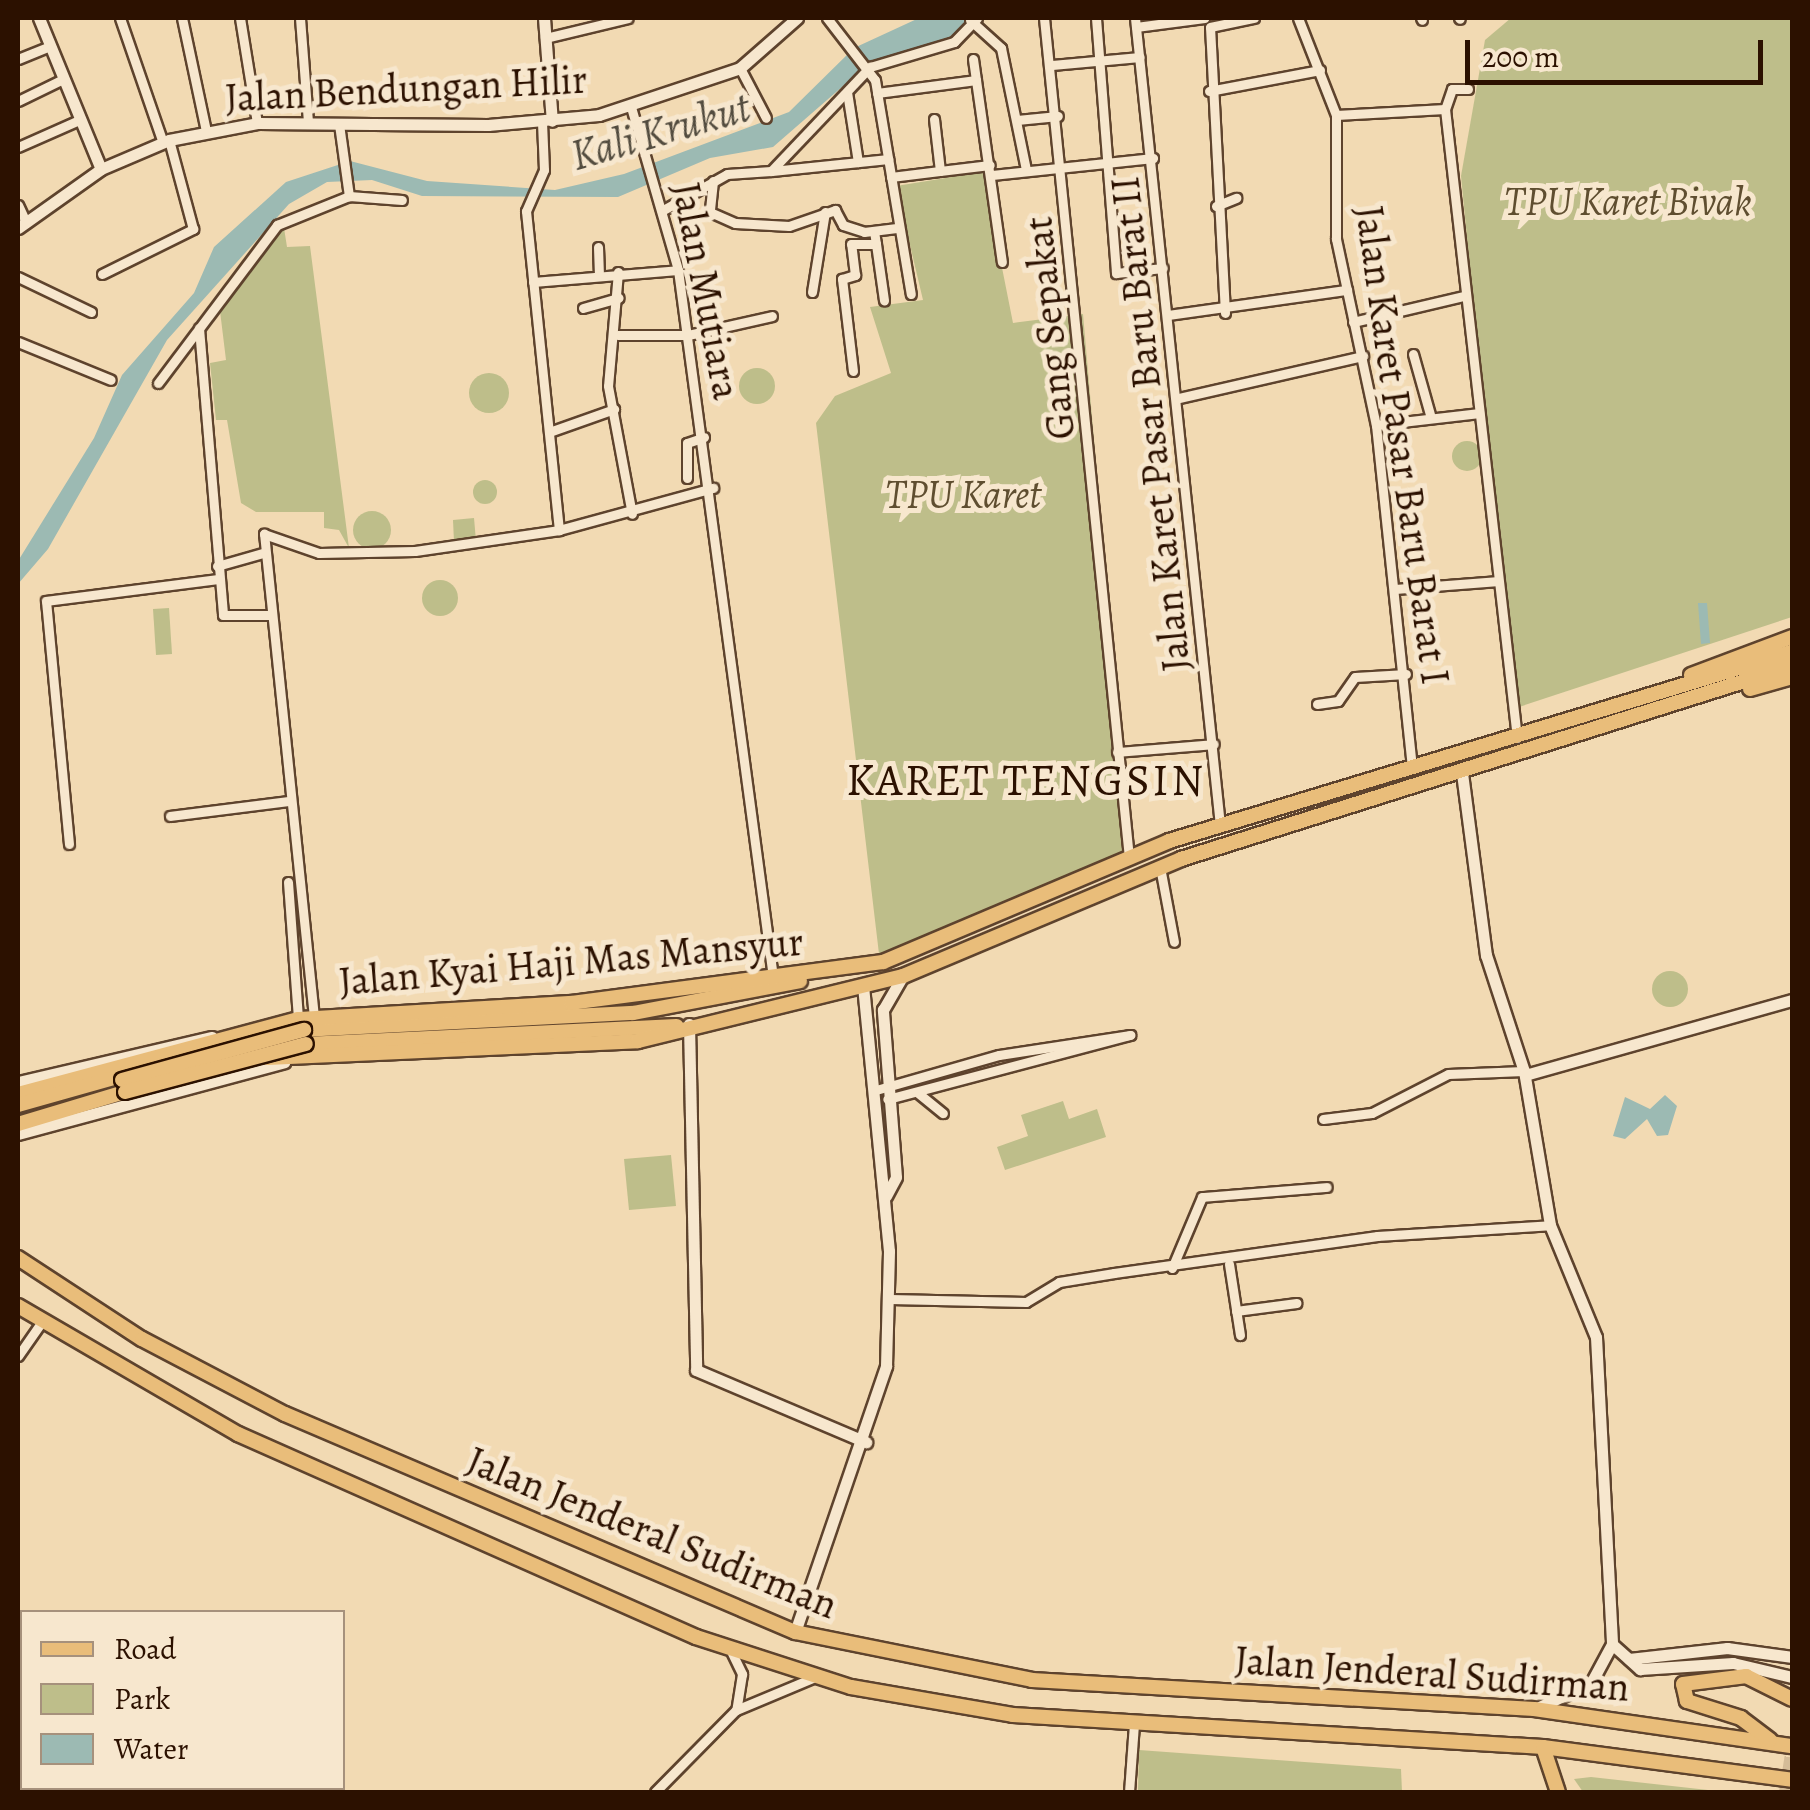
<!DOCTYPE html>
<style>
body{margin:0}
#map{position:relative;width:1810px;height:1810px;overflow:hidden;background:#f2dab3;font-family:Alegreya,serif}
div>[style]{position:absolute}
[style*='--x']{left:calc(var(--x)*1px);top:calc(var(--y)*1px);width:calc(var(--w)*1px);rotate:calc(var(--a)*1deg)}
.green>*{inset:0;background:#bebe8a}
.round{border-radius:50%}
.water>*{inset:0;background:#9cbab3}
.primary-tunnel>*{height:14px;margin-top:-7px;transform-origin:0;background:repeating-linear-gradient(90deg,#d4bc98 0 14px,transparent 0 21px)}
.roads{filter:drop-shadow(2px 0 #5e432d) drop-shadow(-2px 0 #5e432d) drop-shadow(0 2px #5e432d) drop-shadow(0 -2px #5e432d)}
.minor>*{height:9px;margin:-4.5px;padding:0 4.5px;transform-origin:4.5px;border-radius:4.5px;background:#f7e7ce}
.tertiary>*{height:11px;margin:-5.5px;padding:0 5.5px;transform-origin:5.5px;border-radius:5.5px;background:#f7e7ce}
.primary>*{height:14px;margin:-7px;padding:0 7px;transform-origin:7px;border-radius:7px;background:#e9bd7a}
.bridges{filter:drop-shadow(2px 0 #2c1100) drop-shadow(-2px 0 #2c1100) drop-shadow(0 2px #2c1100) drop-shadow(0 -2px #2c1100)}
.primary-bridge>*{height:14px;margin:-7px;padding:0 7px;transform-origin:7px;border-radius:7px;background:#e9bd7a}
span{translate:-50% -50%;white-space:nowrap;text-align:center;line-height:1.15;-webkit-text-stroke:10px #f7e7ce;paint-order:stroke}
.street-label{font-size:40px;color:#2c1100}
.park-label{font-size:40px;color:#5f4e30;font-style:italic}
.water-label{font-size:42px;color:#534c3f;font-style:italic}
.quarter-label{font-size:45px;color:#2c1100;letter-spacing:2.5px}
.frame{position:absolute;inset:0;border:20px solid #2c1100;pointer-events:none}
.legend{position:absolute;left:20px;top:1610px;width:325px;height:180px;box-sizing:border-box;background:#f7e7ce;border:2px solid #a6917c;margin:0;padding:12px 18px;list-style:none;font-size:30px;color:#2c1100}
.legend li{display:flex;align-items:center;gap:20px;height:50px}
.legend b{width:50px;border:2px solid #a6917c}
.scale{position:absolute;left:1465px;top:40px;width:298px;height:45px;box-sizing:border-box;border:5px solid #2c1100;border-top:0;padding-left:12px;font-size:30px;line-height:35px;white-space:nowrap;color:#2c1100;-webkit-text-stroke:8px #f7e7ce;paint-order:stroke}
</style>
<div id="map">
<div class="green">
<i style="clip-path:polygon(1511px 18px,1792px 18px,1792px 617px,1513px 709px,1461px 176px,1485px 40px)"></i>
<i style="clip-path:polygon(983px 172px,1013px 323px,1083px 314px,1131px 862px,945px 943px,879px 954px,816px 423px,835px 396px,891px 373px,870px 307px,923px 300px,896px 186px)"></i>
<i style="clip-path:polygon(284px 228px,287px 247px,310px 246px,349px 548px,339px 530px,324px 528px,324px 512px,256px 512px,241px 503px,227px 420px,216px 420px,210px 363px,226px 360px,220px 311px,253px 256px)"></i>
<i class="round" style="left:739px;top:368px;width:36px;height:36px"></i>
<i class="round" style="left:469px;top:373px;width:40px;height:40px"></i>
<i class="round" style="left:1452px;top:441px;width:30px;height:30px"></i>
<i class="round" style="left:473px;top:480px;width:24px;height:24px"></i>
<i class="round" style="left:353px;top:511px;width:38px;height:38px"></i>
<i style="clip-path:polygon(474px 518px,476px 541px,454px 542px,453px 520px)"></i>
<i class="round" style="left:422px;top:580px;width:36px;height:36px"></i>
<i style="clip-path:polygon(169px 608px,172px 654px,156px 655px,153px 609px)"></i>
<i class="round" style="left:1652px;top:971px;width:36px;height:36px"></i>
<i style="clip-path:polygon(1063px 1101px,1069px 1119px,1097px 1109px,1106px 1137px,1005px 1170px,997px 1147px,1028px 1136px,1021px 1115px)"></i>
<i style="clip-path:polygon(671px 1155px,676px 1206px,629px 1210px,624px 1159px)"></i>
<i style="clip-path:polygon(1139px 1750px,1401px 1769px,1402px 1792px,1138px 1792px)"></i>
<i style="clip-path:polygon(1591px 1777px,1726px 1792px,1583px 1792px,1574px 1779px)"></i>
</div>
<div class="water">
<i style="clip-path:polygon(919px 18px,971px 18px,944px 43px,873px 60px,773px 147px,710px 158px,618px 197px,422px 196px,372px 180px,327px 182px,289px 204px,167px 340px,48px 549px,18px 584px,18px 561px,94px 438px,122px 375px,194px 293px,214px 247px,286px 182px,350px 161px,427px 181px,555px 190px,624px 174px,789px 112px,854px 48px)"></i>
<i style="clip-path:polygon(1698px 603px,1707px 603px,1710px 643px,1701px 644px)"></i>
<i style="clip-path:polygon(1665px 1095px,1677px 1106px,1668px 1135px,1657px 1136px,1647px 1119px,1625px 1139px,1613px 1136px,1625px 1097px,1650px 1109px)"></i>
</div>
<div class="primary-tunnel">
<i style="--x:1786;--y:1792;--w:38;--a:-81"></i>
</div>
<div class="roads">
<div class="minor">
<i style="--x:120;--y:18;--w:132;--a:71"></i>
<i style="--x:182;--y:18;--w:116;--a:78"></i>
<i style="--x:240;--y:18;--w:106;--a:80.8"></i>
<i style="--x:300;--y:18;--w:104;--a:85.6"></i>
<i style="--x:827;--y:18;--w:78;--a:52.3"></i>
<i style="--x:875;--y:80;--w:217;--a:80.5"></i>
<i style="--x:1044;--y:18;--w:843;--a:84.22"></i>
<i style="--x:1096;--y:18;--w:256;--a:85.5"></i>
<i style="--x:1116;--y:273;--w:47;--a:-6.1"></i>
<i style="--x:1135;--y:18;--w:811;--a:83.99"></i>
<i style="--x:1298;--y:18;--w:104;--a:68.6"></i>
<i style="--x:1336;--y:115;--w:124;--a:90"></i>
<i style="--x:1336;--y:239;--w:190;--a:77.9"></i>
<i style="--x:1376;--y:425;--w:344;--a:84"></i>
<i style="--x:1421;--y:18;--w:2;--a:63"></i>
<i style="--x:1459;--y:18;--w:1;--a:45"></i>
<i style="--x:970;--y:20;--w:42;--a:42.1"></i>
<i style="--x:1001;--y:48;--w:125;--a:78.4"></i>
<i style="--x:1136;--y:27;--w:69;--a:-7.5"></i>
<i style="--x:545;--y:38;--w:85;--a:-13.5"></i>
<i style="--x:18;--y:59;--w:31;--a:-22"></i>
<i style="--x:973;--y:59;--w:205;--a:81.9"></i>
<i style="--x:1052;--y:65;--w:88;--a:-5.2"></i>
<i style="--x:740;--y:68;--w:56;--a:62.5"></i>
<i style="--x:1468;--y:89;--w:16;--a:180"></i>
<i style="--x:1452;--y:89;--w:21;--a:109"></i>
<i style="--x:1445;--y:109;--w:633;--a:83.47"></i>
<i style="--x:1209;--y:91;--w:113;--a:-10.7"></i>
<i style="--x:847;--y:92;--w:71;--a:81.1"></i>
<i style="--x:877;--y:93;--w:100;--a:-7.5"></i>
<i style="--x:18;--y:101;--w:48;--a:-26"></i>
<i style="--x:631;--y:107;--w:170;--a:73.9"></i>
<i style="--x:678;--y:270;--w:713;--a:82.35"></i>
<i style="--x:1336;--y:115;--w:109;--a:-3.2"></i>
<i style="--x:934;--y:119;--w:52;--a:83.4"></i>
<i style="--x:940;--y:171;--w:50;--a:-6.8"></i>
<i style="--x:1017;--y:120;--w:41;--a:-5.6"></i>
<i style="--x:542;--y:122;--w:48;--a:87.6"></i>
<i style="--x:544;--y:170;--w:45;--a:113.7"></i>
<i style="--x:526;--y:211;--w:321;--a:84.1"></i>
<i style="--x:339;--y:124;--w:73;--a:82.1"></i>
<i style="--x:18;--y:147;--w:64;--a:-23.8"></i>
<i style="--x:772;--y:171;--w:117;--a:-5.9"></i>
<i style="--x:992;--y:175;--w:162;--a:-6"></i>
<i style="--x:891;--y:177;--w:49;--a:-7"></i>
<i style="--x:713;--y:181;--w:31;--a:96"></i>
<i style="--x:710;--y:212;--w:27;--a:24"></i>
<i style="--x:735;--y:223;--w:54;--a:3.2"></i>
<i style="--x:789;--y:226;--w:49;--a:-19.2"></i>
<i style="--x:835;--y:210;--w:17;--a:62"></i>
<i style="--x:843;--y:225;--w:22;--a:18"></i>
<i style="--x:864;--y:232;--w:35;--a:-7"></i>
<i style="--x:18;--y:205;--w:17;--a:65"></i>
<i style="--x:1216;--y:206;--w:22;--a:-22"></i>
<i style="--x:665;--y:209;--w:71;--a:-29.4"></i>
<i style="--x:727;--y:174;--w:44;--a:-3.9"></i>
<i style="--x:771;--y:171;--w:144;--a:-46.4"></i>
<i style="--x:870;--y:67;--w:88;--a:-16.6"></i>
<i style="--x:954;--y:42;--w:33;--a:-46"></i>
<i style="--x:876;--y:244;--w:57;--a:81.9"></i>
<i style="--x:598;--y:247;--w:25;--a:88"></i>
<i style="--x:618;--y:272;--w:114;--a:95"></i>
<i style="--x:608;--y:386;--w:130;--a:79.4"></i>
<i style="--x:102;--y:274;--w:102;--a:-26.3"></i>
<i style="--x:193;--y:229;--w:92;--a:-105.1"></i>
<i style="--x:18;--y:277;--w:81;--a:25.6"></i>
<i style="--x:533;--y:282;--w:145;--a:-4.7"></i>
<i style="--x:812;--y:292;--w:81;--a:-80.8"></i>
<i style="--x:583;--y:308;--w:37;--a:-16"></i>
<i style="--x:1225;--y:313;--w:286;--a:-93"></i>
<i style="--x:1210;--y:27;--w:45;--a:-11.6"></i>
<i style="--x:1168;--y:315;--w:181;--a:-8"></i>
<i style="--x:1353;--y:322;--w:114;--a:-13.2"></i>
<i style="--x:199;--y:328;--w:288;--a:85.2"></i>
<i style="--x:223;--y:615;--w:47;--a:0"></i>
<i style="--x:618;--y:335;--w:70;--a:0"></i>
<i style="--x:688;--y:335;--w:86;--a:-12.7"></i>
<i style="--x:18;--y:342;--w:100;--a:22.2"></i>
<i style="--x:1413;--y:354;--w:66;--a:74.3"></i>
<i style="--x:853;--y:371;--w:93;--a:-96.8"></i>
<i style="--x:842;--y:279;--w:14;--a:-17"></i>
<i style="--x:855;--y:275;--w:31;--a:-97"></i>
<i style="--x:851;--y:244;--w:25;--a:0"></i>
<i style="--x:876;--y:244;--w:13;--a:-99"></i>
<i style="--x:158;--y:383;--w:198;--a:-53"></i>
<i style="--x:277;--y:225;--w:78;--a:-21.9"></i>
<i style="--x:349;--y:196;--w:53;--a:4.3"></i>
<i style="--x:1179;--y:398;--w:189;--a:-12.9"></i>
<i style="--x:1376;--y:425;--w:104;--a:-6.6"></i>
<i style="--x:552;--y:431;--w:66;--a:-19.5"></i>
<i style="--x:687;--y:478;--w:35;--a:-90"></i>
<i style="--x:687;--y:443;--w:18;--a:-19"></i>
<i style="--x:217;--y:566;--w:48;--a:-15.8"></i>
<i style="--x:1396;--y:589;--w:102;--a:-4.5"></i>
<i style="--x:1317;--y:704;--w:21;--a:-8"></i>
<i style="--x:1338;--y:701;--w:29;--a:-55"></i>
<i style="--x:1355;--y:677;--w:51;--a:-3.4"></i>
<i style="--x:1117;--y:752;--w:97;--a:-4.7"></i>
<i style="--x:170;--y:816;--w:119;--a:-7.2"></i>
<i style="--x:69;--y:844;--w:244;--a:-95.4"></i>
<i style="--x:46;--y:601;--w:173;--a:-7.3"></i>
<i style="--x:1160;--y:867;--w:76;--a:79.4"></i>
<i style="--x:288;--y:882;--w:137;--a:85.8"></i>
<i style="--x:314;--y:1017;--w:486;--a:-95.9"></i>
<i style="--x:264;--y:534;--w:58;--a:19.1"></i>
<i style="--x:319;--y:553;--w:96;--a:-1.2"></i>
<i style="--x:415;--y:551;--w:146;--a:-8.3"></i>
<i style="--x:559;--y:530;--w:160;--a:-15.3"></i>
<i style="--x:876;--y:1090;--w:128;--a:-15.9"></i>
<i style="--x:999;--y:1055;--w:133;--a:-8.7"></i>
<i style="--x:1130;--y:1035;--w:251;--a:165.2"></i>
<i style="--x:918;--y:1093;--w:32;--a:39"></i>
<i style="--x:1323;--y:1119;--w:49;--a:-7"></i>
<i style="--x:1372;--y:1113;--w:85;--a:-27.2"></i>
<i style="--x:1448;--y:1074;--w:76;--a:-2.3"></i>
<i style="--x:1229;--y:1264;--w:72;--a:81.2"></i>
<i style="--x:1172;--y:1268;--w:77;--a:-67.1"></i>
<i style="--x:1202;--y:1197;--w:125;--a:-4.6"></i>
<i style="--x:890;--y:1299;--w:136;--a:1.3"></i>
<i style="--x:1026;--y:1302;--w:39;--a:-31"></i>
<i style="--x:1059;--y:1282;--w:56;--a:-9.3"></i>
<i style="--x:1114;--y:1273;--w:266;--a:-8"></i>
<i style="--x:1377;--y:1236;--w:173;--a:-3.6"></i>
<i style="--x:1236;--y:1311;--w:61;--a:-7.6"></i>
<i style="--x:18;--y:1356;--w:40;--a:-55.1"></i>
<i style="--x:730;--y:1649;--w:28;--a:64"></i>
<i style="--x:742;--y:1674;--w:36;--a:99"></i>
<i style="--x:18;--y:1708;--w:4;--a:-14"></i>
<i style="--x:231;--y:1788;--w:4;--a:90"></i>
<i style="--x:655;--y:1792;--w:115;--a:-45.4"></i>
<i style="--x:736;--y:1710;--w:86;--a:-22.7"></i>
<i style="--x:1129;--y:1792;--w:68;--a:-85.8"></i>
</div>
<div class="tertiary">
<i style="--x:39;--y:18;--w:163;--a:67.7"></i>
<i style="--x:544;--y:18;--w:103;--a:85.6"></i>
<i style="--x:18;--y:228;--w:102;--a:-35.4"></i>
<i style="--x:101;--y:169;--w:74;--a:-23.1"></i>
<i style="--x:169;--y:140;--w:91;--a:-10.8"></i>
<i style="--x:258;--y:123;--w:230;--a:0.5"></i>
<i style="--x:488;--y:125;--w:111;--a:-5.1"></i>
<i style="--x:599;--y:115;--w:149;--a:-18.4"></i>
<i style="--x:740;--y:68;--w:76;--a:-41.3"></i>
<i style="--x:1462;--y:773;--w:184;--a:82.5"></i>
<i style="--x:1486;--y:955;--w:122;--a:71.9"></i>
<i style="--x:1524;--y:1071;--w:156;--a:80.4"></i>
<i style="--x:1550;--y:1225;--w:121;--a:67.7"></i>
<i style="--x:1596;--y:1337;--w:307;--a:87"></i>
<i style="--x:1612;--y:1644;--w:44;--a:118.3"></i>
<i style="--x:1591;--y:1683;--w:60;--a:155.2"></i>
<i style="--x:689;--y:1024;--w:346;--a:88.8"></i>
<i style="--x:696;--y:1370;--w:185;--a:23"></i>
<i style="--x:1525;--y:1075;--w:277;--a:-15.7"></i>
<i style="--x:18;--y:1082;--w:199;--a:-13.1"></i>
<i style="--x:18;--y:1134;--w:276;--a:-15.1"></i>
<i style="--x:886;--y:1196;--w:21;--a:-62"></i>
<i style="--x:896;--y:1177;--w:168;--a:-94.5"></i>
<i style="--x:883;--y:1010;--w:39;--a:-60"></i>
<i style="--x:795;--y:1632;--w:281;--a:-71.1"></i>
<i style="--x:886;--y:1366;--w:115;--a:-88.5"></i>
<i style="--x:889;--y:1251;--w:267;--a:-95.6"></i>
<i style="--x:1612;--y:1644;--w:38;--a:42"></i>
<i style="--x:1640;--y:1669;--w:93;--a:-3.7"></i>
<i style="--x:1733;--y:1663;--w:61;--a:13.3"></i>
<i style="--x:1629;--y:1659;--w:99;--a:-6.4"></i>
<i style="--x:1727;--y:1648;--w:66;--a:7.9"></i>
</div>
<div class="primary">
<i style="--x:1691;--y:675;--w:108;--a:-20.6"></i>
<i style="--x:1750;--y:689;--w:44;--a:-15.9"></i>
<i style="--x:304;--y:1030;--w:329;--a:-3"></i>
<i style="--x:633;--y:1013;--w:170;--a:-10.8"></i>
<i style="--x:306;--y:1044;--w:371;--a:-2.8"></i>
<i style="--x:267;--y:1058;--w:371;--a:-2.6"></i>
<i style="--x:638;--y:1041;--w:273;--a:-13.8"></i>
<i style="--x:903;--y:976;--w:302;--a:-22.8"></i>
<i style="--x:1181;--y:859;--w:641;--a:-17.53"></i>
<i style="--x:18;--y:1094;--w:290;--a:-15"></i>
<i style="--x:298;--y:1019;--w:273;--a:-3.4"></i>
<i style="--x:571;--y:1003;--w:315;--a:-7.5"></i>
<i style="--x:883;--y:962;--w:311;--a:-22.9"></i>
<i style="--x:1169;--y:841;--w:651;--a:-16.88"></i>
<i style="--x:18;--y:1105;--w:117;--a:-15.8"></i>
<i style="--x:18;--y:1124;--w:112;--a:-16.7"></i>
<i style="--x:18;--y:1258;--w:148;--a:33.2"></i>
<i style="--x:142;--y:1339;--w:161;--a:27.7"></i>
<i style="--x:285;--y:1414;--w:555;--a:23.14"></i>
<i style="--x:795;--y:1632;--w:242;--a:11.4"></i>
<i style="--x:1032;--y:1680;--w:503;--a:3.31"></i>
<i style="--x:1534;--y:1709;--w:261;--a:8.2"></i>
<i style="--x:18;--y:1306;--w:255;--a:30.2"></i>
<i style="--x:238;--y:1434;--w:501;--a:23.9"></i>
<i style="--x:696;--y:1637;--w:163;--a:17.9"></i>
<i style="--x:851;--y:1687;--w:164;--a:9.8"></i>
<i style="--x:1013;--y:1715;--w:531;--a:3.46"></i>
<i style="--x:1543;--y:1747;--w:251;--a:7.5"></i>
<i style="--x:1770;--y:1740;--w:36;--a:-143"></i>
<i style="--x:1741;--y:1718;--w:57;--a:-162.5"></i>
<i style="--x:1687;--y:1701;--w:17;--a:-103"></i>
<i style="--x:1683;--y:1684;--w:64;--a:-7.2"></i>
<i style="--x:1746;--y:1676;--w:51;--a:26.6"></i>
<i style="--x:1543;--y:1747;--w:47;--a:71.6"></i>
</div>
</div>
<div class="bridges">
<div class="primary-bridge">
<i style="--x:122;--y:1080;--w:189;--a:-15.4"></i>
<i style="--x:125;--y:1092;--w:187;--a:-14.9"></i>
</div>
</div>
<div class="street-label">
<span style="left:406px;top:89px;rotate:-3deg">Jalan Bendungan Hilir</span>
<span style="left:706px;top:291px;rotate:79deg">Jalan Mutiara</span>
<span style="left:1050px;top:328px;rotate:-96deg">Gang Sepakat</span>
<span style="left:1151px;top:424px;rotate:-96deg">Jalan Karet Pasar Baru Barat II</span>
<span style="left:1402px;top:445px;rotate:82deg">Jalan Karet Pasar Baru Barat I</span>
<span style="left:571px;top:962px;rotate:-5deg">Jalan Kyai Haji Mas Mansyur</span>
<span style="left:652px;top:1533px;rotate:22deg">Jalan Jenderal Sudirman</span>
<span style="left:1432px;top:1674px;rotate:4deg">Jalan Jenderal Sudirman</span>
</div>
<div class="park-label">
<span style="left:1628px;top:202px">TPU Karet Bivak</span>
<span style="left:963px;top:495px">TPU Karet</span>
</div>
<div class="water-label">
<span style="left:660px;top:131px;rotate:-16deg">Kali Krukut</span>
</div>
<div class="quarter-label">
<span style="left:1026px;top:781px">KARET TENGSIN</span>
</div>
<div class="frame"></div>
<ul class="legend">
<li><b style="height:12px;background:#e9bd7a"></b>Road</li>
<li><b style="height:28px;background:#bebe8a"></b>Park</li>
<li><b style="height:28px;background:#9cbab3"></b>Water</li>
</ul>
<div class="scale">200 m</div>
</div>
